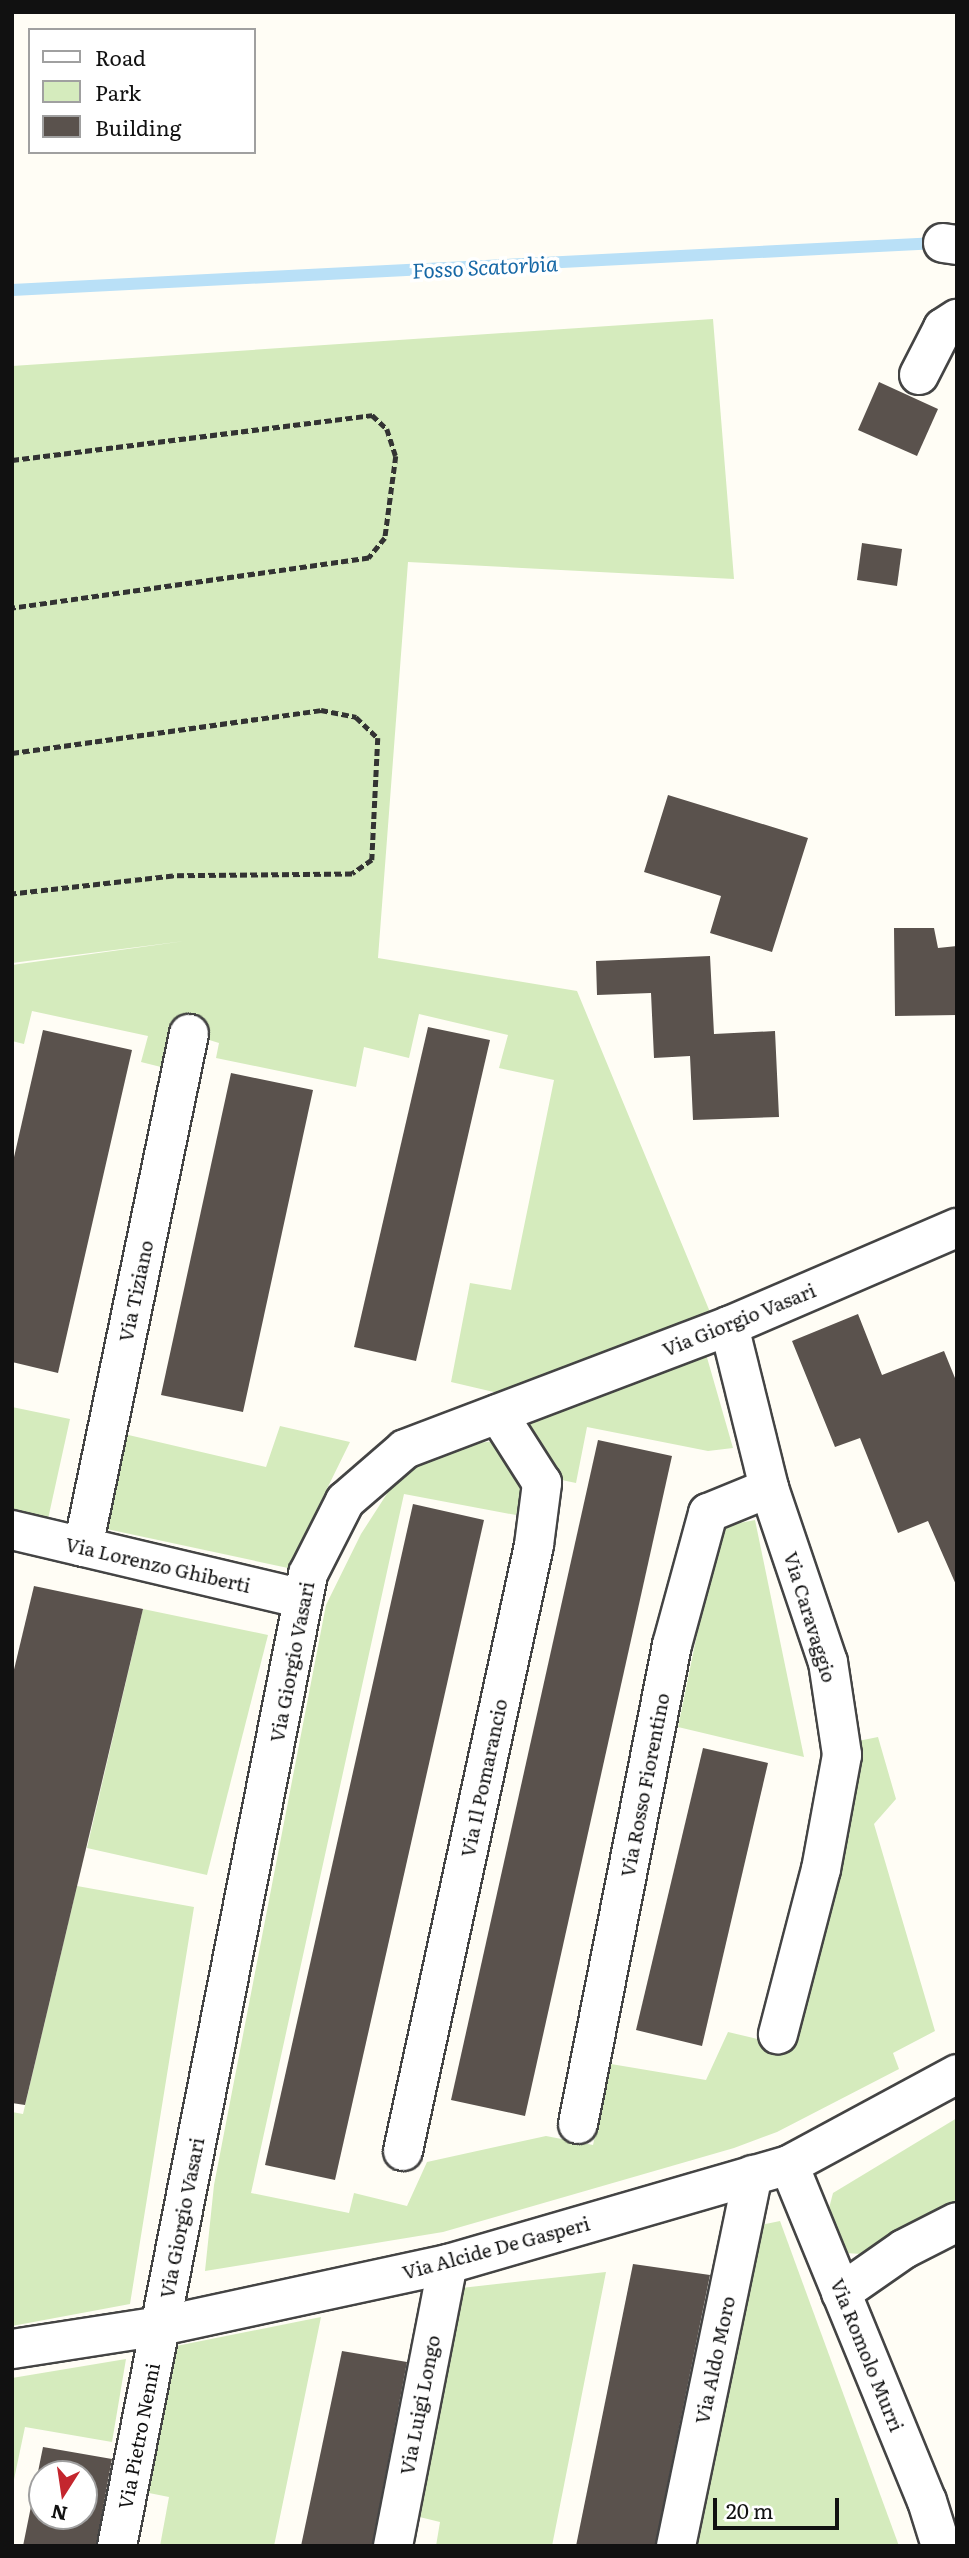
<!DOCTYPE html>
<style>
body{margin:0}
#map{position:relative;width:969px;height:2558px;overflow:hidden;background:#fffdf5;font-family:Literata,serif}
div>[style]{position:absolute}
[style*='--x']{left:calc(var(--x)*1px);top:calc(var(--y)*1px);width:calc(var(--w)*1px);rotate:calc(var(--a)*1deg)}
.green>*{inset:0;background:#d5ebbd}
.stream>*{height:12px;margin:-6px;padding:0 6px;transform-origin:6px;border-radius:6px;background:#b9e0f7}
.building>*{inset:0;background:#5a524d}
.path>*{height:4.5px;margin-top:-2.25px;transform-origin:0;background:repeating-linear-gradient(90deg,#333 0 7px,transparent 0 10.5px)}
.roads{filter:drop-shadow(2px 0 #444) drop-shadow(-2px 0 #444) drop-shadow(0 2px #444) drop-shadow(0 -2px #444)}
.minor>*{height:38px;margin:-19px;padding:0 19px;transform-origin:19px;border-radius:19px;background:#fff}
span{translate:-50% -50%;white-space:nowrap;text-align:center;line-height:1.15;-webkit-text-stroke:7px #fff;paint-order:stroke}
.street-label{font-size:19px;color:#111}
.water-label{font-size:21px;color:#1768a6;font-style:italic}
.frame{position:absolute;inset:0;border:14px solid #111;pointer-events:none}
.legend{position:absolute;left:28px;top:28px;width:228px;height:126px;box-sizing:border-box;background:#fff;border:2px solid #a0a0a0;margin:0;padding:9px 12px;list-style:none;font-size:21px;color:#111}
.legend li{display:flex;align-items:center;gap:14px;height:35px}
.legend b{width:35px;border:2px solid #a0a0a0}
.north{position:absolute;left:28px;top:2460px;width:70px;height:70px;box-sizing:border-box;background:#fff;border:2px solid #a0a0a0;border-radius:50%;rotate:192deg;font-size:19px;font-weight:700;line-height:28px;text-align:center;color:#111}
.north::after{content:'';display:block;margin:auto;width:24px;height:32px;background:#c4262e;clip-path:polygon(50% 0,100% 100%,50% 72%,0 100%)}
.scale{position:absolute;left:713px;top:2498px;width:126px;height:32px;box-sizing:border-box;border:4px solid #111;border-top:0;padding-left:9px;font-size:21px;line-height:24px;white-space:nowrap;color:#111;-webkit-text-stroke:5px #fff;paint-order:stroke}
</style>
<div id="map">
<div class="green">
<i style="clip-path:polygon(713px 319px,734px 579px,408px 562px,378px 958px,577px 991px,710px 1312px,498px 1393px,451px 1382px,470px 1283px,511px 1290px,554px 1080px,499px 1068px,508px 1035px,419px 1014px,409px 1058px,364px 1047px,356px 1087px,216px 1058px,219px 1043px,190px 1034px,181px 1072px,141px 1062px,148px 1036px,32px 1011px,24px 1044px,12px 1041px,12px 965px,185px 941px,12px 963px,12px 366px)"></i>
<i style="clip-path:polygon(706px 1354px,733px 1448px,708px 1451px,587px 1427px,576px 1483px,557px 1479px,525px 1425px)"></i>
<i style="clip-path:polygon(12px 1407px,70px 1419px,48px 1519px,12px 1510px)"></i>
<i style="clip-path:polygon(280px 1426px,350px 1442px,288px 1568px,88px 1525px,107px 1430px,266px 1467px)"></i>
<i style="clip-path:polygon(496px 1441px,525px 1484px,516px 1515px,404px 1494px,251px 2193px,349px 2213px,354px 2193px,407px 2206px,427px 2162px,546px 2136px,593px 2145px,611px 2064px,706px 2080px,728px 2032px,788px 2046px,858px 1741px,878px 1737px,896px 1799px,874px 1824px,935px 2031px,893px 2053px,899px 2069px,777px 2132px,734px 2148px,443px 2232px,205px 2271px,214px 2185px,326px 1605px,361px 1534px,399px 1475px,468px 1444px)"></i>
<i style="clip-path:polygon(755px 1520px,804px 1757px,678px 1727px,719px 1527px)"></i>
<i style="clip-path:polygon(143px 1609px,268px 1635px,207px 1875px,87px 1848px)"></i>
<i style="clip-path:polygon(77px 1886px,194px 1907px,130px 2304px,12px 2326px,12px 2112px,23px 2114px)"></i>
<i style="clip-path:polygon(957px 2118px,957px 2207px,899px 2238px,861px 2254px,846px 2253px,832px 2240px,827px 2216px,833px 2193px)"></i>
<i style="clip-path:polygon(780px 2221px,899px 2546px,676px 2546px,742px 2229px)"></i>
<i style="clip-path:polygon(606px 2272px,552px 2546px,436px 2546px,440px 2522px,399px 2512px,443px 2290px)"></i>
<i style="clip-path:polygon(321px 2317px,274px 2546px,160px 2546px,169px 2497px,129px 2489px,156px 2350px)"></i>
<i style="clip-path:polygon(126px 2359px,112px 2442px,25px 2427px,12px 2489px,12px 2378px)"></i>
</div>
<div class="stream">
<i style="--x:12;--y:290;--w:927;--a:-2.91"></i>
</div>
<div class="building">
<i style="clip-path:polygon(879px 382px,938px 409px,917px 456px,858px 430px)"></i>
<i style="clip-path:polygon(862px 543px,902px 549px,897px 586px,857px 580px)"></i>
<i style="clip-path:polygon(668px 795px,808px 838px,772px 952px,710px 933px,721px 896px,644px 872px)"></i>
<i style="clip-path:polygon(894px 928px,934px 928px,938px 948px,957px 946px,957px 1015px,895px 1016px)"></i>
<i style="clip-path:polygon(710px 956px,714px 1034px,775px 1031px,779px 1117px,693px 1120px,690px 1056px,654px 1058px,651px 993px,597px 995px,596px 961px)"></i>
<i style="clip-path:polygon(428px 1027px,490px 1040px,416px 1361px,354px 1347px)"></i>
<i style="clip-path:polygon(43px 1030px,132px 1050px,58px 1373px,12px 1362px,12px 1166px)"></i>
<i style="clip-path:polygon(231px 1073px,313px 1090px,243px 1412px,161px 1395px)"></i>
<i style="clip-path:polygon(858px 1314px,882px 1375px,944px 1351px,957px 1383px,957px 1587px,928px 1521px,898px 1533px,860px 1438px,835px 1447px,792px 1341px)"></i>
<i style="clip-path:polygon(598px 1440px,672px 1456px,525px 2116px,451px 2100px)"></i>
<i style="clip-path:polygon(413px 1504px,484px 1520px,335px 2180px,265px 2165px)"></i>
<i style="clip-path:polygon(34px 1586px,143px 1609px,25px 2105px,12px 2103px,12px 1678px)"></i>
<i style="clip-path:polygon(703px 1748px,768px 1763px,702px 2046px,636px 2030px)"></i>
<i style="clip-path:polygon(633px 2264px,710px 2275px,655px 2546px,576px 2546px)"></i>
<i style="clip-path:polygon(342px 2351px,407px 2362px,372px 2546px,301px 2546px)"></i>
<i style="clip-path:polygon(evenodd,43px 2447px,112px 2459px,96px 2546px,23px 2546px,43px 2447px,42px 2474px,84px 2474px,84px 2516px,42px 2516px,42px 2474px)"></i>
</div>
<div class="path">
<i style="--x:12;--y:460;--w:363;--a:-7.1"></i>
<i style="--x:372;--y:415;--w:21;--a:43"></i>
<i style="--x:387;--y:429;--w:28;--a:72"></i>
<i style="--x:396;--y:456;--w:83;--a:97.6"></i>
<i style="--x:385;--y:538;--w:26;--a:129"></i>
<i style="--x:369;--y:558;--w:360;--a:172"></i>
<i style="--x:12;--y:753;--w:312;--a:-7.9"></i>
<i style="--x:321;--y:710;--w:36;--a:11"></i>
<i style="--x:356;--y:717;--w:30;--a:44"></i>
<i style="--x:378;--y:738;--w:122;--a:92.8"></i>
<i style="--x:372;--y:860;--w:24;--a:145"></i>
<i style="--x:352;--y:874;--w:179;--a:179.4"></i>
<i style="--x:173;--y:876;--w:162;--a:173.6"></i>
</div>
<div class="roads">
<div class="minor">
<i style="--x:943;--y:243;--w:14;--a:8"></i>
<i style="--x:919;--y:375;--w:53;--a:-62.9"></i>
<i style="--x:943;--y:328;--w:17;--a:-33"></i>
<i style="--x:729;--y:1326;--w:167;--a:76.1"></i>
<i style="--x:769;--y:1488;--w:184;--a:71.3"></i>
<i style="--x:828;--y:1662;--w:94;--a:81.4"></i>
<i style="--x:842;--y:1755;--w:116;--a:100.4"></i>
<i style="--x:821;--y:1869;--w:171;--a:104.6"></i>
<i style="--x:12;--y:1530;--w:299;--a:13.3"></i>
<i style="--x:83;--y:1547;--w:524;--a:-78.33"></i>
<i style="--x:578;--y:2124;--w:488;--a:-78.9"></i>
<i style="--x:672;--y:1645;--w:137;--a:-74.7"></i>
<i style="--x:708;--y:1513;--w:66;--a:-22.3"></i>
<i style="--x:403;--y:2151;--w:620;--a:-77.8"></i>
<i style="--x:534;--y:1545;--w:63;--a:-82.6"></i>
<i style="--x:542;--y:1483;--w:82;--a:-122.5"></i>
<i style="--x:789;--y:2165;--w:363;--a:67.7"></i>
<i style="--x:927;--y:2501;--w:47;--a:72.7"></i>
<i style="--x:841;--y:2293;--w:77;--a:-34.9"></i>
<i style="--x:904;--y:2249;--w:59;--a:-27"></i>
<i style="--x:12;--y:2349;--w:151;--a:-8.8"></i>
<i style="--x:161;--y:2326;--w:294;--a:-12.2"></i>
<i style="--x:448;--y:2264;--w:355;--a:-16.2"></i>
<i style="--x:789;--y:2165;--w:191;--a:-28.4"></i>
<i style="--x:117;--y:2546;--w:991;--a:-78.88"></i>
<i style="--x:308;--y:1574;--w:82;--a:-63.1"></i>
<i style="--x:345;--y:1501;--w:79;--a:-40.9"></i>
<i style="--x:405;--y:1449;--w:347;--a:-20.8"></i>
<i style="--x:729;--y:1326;--w:248;--a:-23.3"></i>
<i style="--x:393;--y:2546;--w:287;--a:-79"></i>
<i style="--x:676;--y:2546;--w:379;--a:-78.3"></i>
</div>
</div>
<div class="street-label">
<span style="left:136px;top:1291px;rotate:-78deg">Via Tiziano</span>
<span style="left:739px;top:1320px;rotate:-22deg">Via Giorgio Vasari</span>
<span style="left:158px;top:1565px;rotate:13deg">Via Lorenzo Ghiberti</span>
<span style="left:810px;top:1617px;rotate:73deg">Via Caravaggio</span>
<span style="left:292px;top:1662px;rotate:-79deg">Via Giorgio Vasari</span>
<span style="left:484px;top:1778px;rotate:-78deg">Via Il Pomarancio</span>
<span style="left:645px;top:1785px;rotate:-79deg">Via Rosso Fiorentino</span>
<span style="left:182px;top:2218px;rotate:-79deg">Via Giorgio Vasari</span>
<span style="left:496px;top:2248px;rotate:-15deg">Via Alcide De Gasperi</span>
<span style="left:867px;top:2355px;rotate:68deg">Via Romolo Murri</span>
<span style="left:715px;top:2360px;rotate:-78deg">Via Aldo Moro</span>
<span style="left:420px;top:2405px;rotate:-79deg">Via Luigi Longo</span>
<span style="left:139px;top:2436px;rotate:-79deg">Via Pietro Nenni</span>
</div>
<div class="water-label">
<span style="left:485px;top:266px;rotate:-3deg">Fosso Scatorbia</span>
</div>
<div class="frame"></div>
<ul class="legend">
<li><b style="height:9px;background:#fff"></b>Road</li>
<li><b style="height:19px;background:#d5ebbd"></b>Park</li>
<li><b style="height:19px;background:#5a524d"></b>Building</li>
</ul>
<div class="north">N</div>
<div class="scale">20 m</div>
</div>
